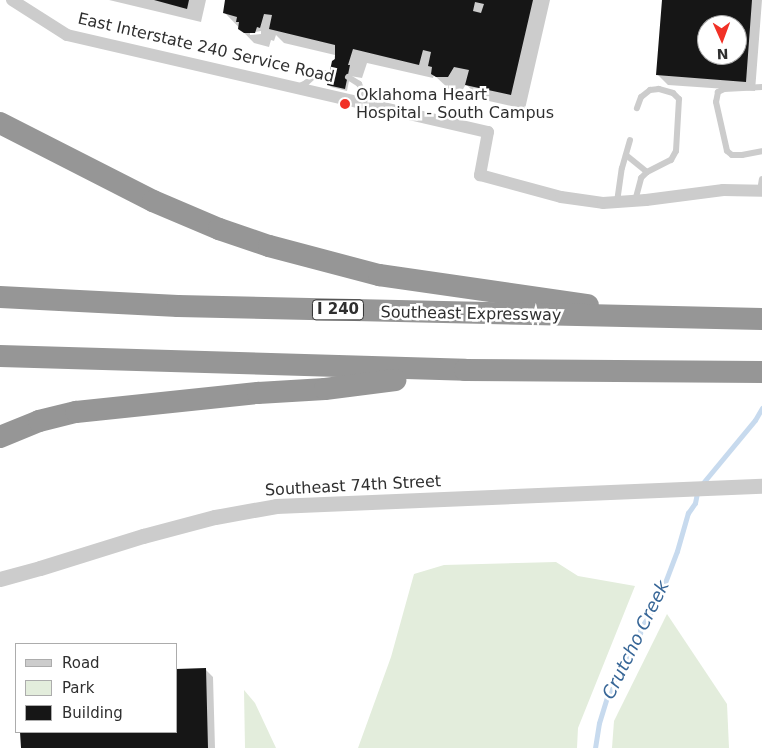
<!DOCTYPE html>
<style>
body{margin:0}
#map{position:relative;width:762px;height:748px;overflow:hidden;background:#fff;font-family:"DejaVu Sans",sans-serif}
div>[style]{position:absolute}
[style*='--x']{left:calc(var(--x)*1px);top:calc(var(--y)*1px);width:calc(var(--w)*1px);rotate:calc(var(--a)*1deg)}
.green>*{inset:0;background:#e3eddc}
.shadow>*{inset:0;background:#0003}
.stream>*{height:5px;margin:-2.5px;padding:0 2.5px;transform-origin:2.5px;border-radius:2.5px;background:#c7daee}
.building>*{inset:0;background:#161616}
.service>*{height:6px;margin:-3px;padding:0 3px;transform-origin:3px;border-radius:3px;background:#ccc}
.minor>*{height:12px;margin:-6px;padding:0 6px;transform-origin:6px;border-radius:6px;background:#ccc}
.tertiary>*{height:15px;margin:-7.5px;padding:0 7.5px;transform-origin:7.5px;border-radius:7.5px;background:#ccc}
.motorway>*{height:22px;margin:-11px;padding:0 11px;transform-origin:11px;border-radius:11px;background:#969696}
.dots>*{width:14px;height:14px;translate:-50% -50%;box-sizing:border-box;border:2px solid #fff;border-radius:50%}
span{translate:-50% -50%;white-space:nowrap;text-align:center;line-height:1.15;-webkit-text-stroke:5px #fff;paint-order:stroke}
.shield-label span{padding:1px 4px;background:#fff;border:1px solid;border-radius:4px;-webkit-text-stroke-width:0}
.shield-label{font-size:15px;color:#2f2f2f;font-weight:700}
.street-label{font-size:16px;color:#2f2f2f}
.poi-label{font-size:16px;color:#2f2f2f}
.left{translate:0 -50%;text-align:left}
.water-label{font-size:18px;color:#376697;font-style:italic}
.legend{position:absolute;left:15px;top:643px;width:162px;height:90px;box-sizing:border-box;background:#fff;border:1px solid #acacac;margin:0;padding:6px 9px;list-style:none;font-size:15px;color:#2f2f2f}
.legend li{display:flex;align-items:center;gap:10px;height:25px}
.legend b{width:25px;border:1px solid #acacac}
.north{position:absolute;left:697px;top:15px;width:50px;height:50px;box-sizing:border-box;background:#fff;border:1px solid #acacac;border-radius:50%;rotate:178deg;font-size:14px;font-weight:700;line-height:20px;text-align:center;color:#2f2f2f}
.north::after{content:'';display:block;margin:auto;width:18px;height:22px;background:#f13126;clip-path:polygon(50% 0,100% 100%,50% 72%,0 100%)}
</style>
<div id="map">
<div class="green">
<i style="clip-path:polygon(556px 562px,578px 576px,635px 586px,578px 728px,577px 748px,358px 748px,391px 657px,414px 574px,444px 565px)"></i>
<i style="clip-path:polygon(667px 614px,727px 704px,729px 748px,612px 748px,614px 721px)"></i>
<i style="clip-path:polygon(244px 690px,255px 703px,276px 748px,245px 748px)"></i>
</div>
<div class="shadow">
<i style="clip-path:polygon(109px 0,206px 0,201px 22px)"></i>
<i style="clip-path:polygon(evenodd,227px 0,550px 0,525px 109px,480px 99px,466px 84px,462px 91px,451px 91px,434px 75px,433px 78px,367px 63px,362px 78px,350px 76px,347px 91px,331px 87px,329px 85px,335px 55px,284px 43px,276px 35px,274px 41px,271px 40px,269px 47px,254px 43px,224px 12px,227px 0,261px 31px,261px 34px,250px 35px,250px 33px,261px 31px)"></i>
<i style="clip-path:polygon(evenodd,663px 0,762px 0,755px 91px,668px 85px,658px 75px,663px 0,707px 25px,737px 25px,737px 55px,707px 55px,707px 25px)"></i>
<i style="clip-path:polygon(206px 670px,213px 677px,215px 748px,22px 748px,21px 732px,176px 732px)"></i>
</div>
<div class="stream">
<i style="--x:595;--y:748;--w:25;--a:-81"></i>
<i style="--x:599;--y:723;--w:27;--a:-73"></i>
<i style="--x:607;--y:697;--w:6;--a:-45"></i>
<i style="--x:611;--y:693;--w:16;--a:-75"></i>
<i style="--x:615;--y:678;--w:41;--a:-62.2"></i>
<i style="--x:634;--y:642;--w:11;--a:-56"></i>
<i style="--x:640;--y:633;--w:4;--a:-90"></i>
<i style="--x:640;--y:629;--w:33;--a:-57"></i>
<i style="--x:658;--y:601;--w:53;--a:-69.2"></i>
<i style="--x:677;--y:551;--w:40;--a:-74"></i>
<i style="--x:688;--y:513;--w:12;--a:-55"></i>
<i style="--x:695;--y:503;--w:10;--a:-79"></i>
<i style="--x:697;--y:493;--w:10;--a:-61"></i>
<i style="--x:702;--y:484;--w:83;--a:-50.4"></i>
<i style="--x:755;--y:420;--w:14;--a:-60"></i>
</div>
<div class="building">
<i style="clip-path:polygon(154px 0,189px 0,187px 9px)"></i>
<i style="clip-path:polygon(evenodd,225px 0,533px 0,511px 95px,465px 85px,469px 70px,454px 67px,448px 77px,436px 77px,431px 74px,432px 67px,428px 66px,431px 52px,423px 50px,419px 65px,353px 49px,348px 65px,350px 65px,345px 89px,327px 85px,332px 61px,335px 59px,335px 45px,269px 29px,272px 15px,264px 14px,260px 28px,257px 27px,255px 33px,244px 33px,238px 29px,239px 22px,236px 22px,237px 17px,223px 13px,225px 0,475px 2px,484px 4px,481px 13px,473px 11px,475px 2px)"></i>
<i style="clip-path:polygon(evenodd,662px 0,752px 0,746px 82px,656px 75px,662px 0,707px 25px,737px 25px,737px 55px,707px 55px,707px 25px)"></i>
<i style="clip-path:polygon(206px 668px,208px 748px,21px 748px,20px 732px,176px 732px,176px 669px)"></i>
</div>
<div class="service">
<i style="--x:348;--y:77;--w:13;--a:32"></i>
<i style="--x:359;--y:84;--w:22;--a:63"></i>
<i style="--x:298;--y:87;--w:9;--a:-27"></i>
<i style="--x:306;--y:83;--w:15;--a:-42"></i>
<i style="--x:317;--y:73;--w:13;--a:0"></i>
<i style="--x:762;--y:87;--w:38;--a:177"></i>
<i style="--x:724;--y:89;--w:7;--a:153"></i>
<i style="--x:718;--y:92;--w:10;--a:101"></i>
<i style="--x:716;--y:102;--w:50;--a:77.3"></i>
<i style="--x:727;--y:151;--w:6;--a:39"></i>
<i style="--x:732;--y:155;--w:10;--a:0"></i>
<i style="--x:742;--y:155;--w:20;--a:-11"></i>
<i style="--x:626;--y:155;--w:27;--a:39"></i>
<i style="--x:760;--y:191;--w:12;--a:-81"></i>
<i style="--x:635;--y:201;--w:24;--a:-75"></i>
<i style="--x:641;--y:178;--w:8;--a:-45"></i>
<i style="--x:647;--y:172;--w:27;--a:-27"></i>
<i style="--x:671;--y:160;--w:10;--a:-61"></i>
<i style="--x:676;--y:151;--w:52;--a:-86.7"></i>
<i style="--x:679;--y:99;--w:8;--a:-135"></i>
<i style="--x:673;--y:93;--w:15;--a:-164"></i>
<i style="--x:659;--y:89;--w:9;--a:174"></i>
<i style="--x:650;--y:90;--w:11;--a:142"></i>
<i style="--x:641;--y:97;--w:12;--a:110"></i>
<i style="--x:617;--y:202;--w:34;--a:-82"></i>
<i style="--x:622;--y:168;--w:29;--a:-74"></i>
</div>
<div class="minor">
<i style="--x:12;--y:0;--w:65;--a:32.5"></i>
<i style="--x:67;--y:35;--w:432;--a:13"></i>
<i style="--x:488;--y:132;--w:44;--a:100.5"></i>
<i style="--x:480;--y:175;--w:84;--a:15.2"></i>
<i style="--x:561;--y:197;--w:42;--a:8.1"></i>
<i style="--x:603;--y:203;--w:43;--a:-4"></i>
<i style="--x:646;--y:200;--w:78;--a:-7.4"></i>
<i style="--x:723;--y:190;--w:39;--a:1"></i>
</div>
<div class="tertiary">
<i style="--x:0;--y:579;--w:41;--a:-15.4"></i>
<i style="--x:40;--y:568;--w:108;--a:-17.3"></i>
<i style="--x:143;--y:536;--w:74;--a:-14.8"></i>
<i style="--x:215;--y:517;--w:62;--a:-10.2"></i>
<i style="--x:276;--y:506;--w:486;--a:-2.4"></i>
</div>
<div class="motorway">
<i style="--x:0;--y:123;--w:172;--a:27"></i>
<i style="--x:153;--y:201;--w:72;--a:23"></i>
<i style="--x:219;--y:229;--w:53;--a:18.8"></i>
<i style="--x:269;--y:246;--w:114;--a:14.8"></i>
<i style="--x:379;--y:275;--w:211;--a:8.2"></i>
<i style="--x:0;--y:297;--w:178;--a:2.9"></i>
<i style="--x:178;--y:306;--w:584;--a:1.28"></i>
<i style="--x:0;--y:356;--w:465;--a:1.7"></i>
<i style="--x:465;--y:370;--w:297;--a:0.4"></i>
<i style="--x:0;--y:437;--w:42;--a:-22.3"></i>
<i style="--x:39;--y:421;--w:38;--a:-14"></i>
<i style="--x:76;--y:412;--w:183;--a:-6"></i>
<i style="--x:258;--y:393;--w:67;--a:-3.4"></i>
<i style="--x:325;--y:389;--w:71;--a:-7.3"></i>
</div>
<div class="dots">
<i style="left:345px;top:104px;background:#f13126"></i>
</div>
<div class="shield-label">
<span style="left:338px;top:310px">I 240</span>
</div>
<div class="street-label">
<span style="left:206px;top:48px;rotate:13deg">East Interstate 240 Service Road</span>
<span style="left:471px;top:314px;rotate:1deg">Southeast Expressway</span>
<span style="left:353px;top:486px;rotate:-3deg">Southeast 74th Street</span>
</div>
<div class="poi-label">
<span class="left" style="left:356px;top:104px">Oklahoma Heart<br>Hospital - South Campus</span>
</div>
<div class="water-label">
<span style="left:636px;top:640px;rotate:-64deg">Crutcho Creek</span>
</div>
<ul class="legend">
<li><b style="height:6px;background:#ccc"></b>Road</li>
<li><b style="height:14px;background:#e3eddc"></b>Park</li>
<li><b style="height:14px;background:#161616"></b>Building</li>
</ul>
<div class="north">N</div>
</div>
